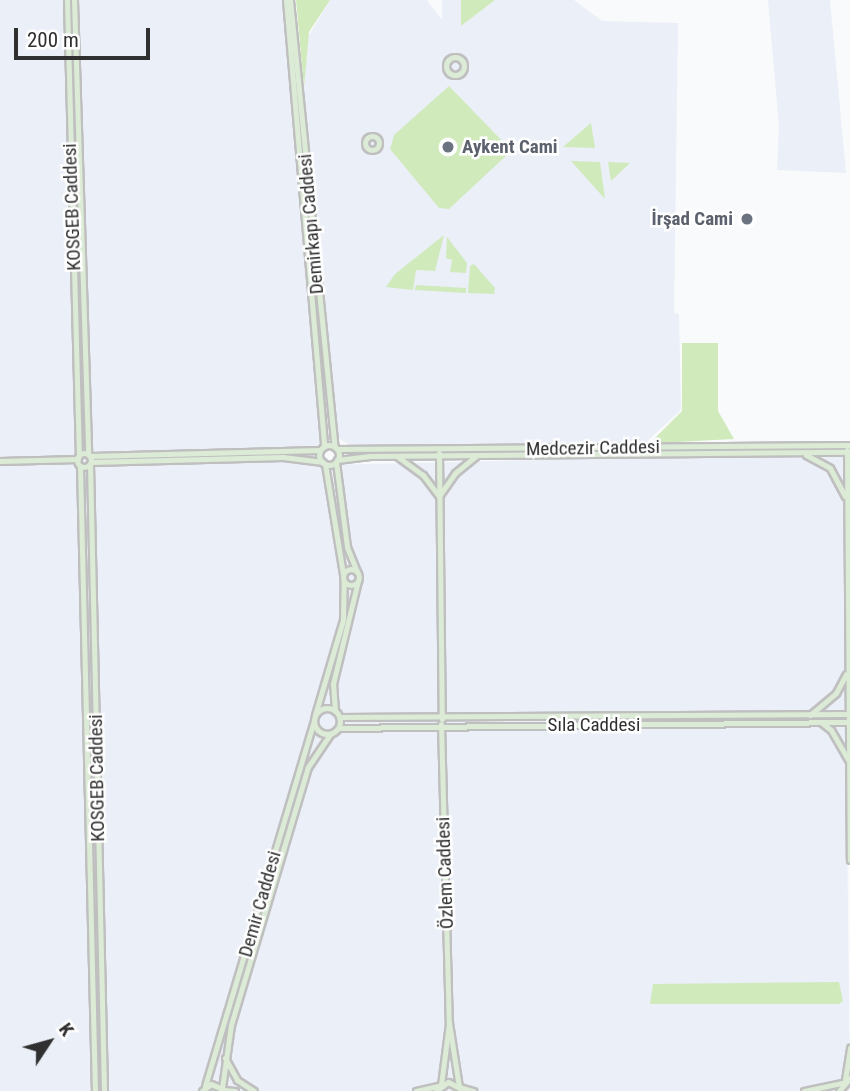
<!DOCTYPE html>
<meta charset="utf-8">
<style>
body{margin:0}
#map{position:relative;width:850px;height:1091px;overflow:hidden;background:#f9fafb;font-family:"Roboto Condensed",sans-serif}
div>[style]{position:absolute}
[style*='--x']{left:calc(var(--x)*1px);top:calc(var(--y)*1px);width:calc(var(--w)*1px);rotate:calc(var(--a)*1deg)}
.built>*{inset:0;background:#ebeff7}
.green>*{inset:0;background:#d0eabc}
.roads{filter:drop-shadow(2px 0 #bfbfc0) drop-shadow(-2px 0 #bfbfc0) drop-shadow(0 2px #bfbfc0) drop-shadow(0 -2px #bfbfc0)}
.secondary>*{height:5px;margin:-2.5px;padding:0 2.5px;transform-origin:2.5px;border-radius:2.5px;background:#dcebd5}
.secondary>.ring{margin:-2.5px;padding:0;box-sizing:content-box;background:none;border:5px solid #dcebd5;border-radius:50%}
.dots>*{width:19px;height:19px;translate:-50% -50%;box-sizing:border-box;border:4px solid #fff;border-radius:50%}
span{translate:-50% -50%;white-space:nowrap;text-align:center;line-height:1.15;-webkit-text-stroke:5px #fff;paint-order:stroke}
.worship-label{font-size:19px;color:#5b616d;font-weight:700}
.left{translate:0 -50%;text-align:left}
.right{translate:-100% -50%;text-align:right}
.street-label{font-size:19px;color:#303031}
.north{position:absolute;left:14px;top:1007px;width:70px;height:70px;-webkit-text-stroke:5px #fff;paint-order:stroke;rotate:54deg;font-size:19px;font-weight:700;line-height:28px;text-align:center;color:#303031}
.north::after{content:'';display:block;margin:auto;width:24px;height:32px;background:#303031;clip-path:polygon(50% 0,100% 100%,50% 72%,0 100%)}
.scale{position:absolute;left:14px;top:28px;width:136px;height:32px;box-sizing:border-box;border:4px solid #303031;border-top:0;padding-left:9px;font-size:21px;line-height:24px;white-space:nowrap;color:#303031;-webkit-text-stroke:5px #fff;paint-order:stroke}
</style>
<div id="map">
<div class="built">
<i style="clip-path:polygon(0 0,283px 0,323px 465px,843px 453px,850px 1091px,0 1091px)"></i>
<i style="clip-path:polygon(330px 0,427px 0,442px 20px,442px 0,461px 0,461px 26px,495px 0,574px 0,602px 21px,678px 23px,674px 313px,679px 314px,681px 410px,645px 443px,351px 446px,337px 437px,304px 88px,308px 37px)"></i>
<i style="clip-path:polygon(768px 0,830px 0,846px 173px,777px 170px,779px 127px)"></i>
</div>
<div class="green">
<i style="clip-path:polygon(296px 0,330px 0,309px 32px,304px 88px)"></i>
<i style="clip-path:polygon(461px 0,495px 0,461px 26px)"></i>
<i style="clip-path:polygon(449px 86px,509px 148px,507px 155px,449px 209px,439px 208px,390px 149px,394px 135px)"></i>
<i style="clip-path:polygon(591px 123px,595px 148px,563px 147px)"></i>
<i style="clip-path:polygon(571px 161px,600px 162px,605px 199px)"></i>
<i style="clip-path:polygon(608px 162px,630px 163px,611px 181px)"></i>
<i style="clip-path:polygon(444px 235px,435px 271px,416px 270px,413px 290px,386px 287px,395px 274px)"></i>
<i style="clip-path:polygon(447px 237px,467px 263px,466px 273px,450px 272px,452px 260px,446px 258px)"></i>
<i style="clip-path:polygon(474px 264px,495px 288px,494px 294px,468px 293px,470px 266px)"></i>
<i style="clip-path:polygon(416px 285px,466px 288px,466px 293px,415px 290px)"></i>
<i style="clip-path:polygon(682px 343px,718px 343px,718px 411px,734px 439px,658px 443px,655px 438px,682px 411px)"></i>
<i style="clip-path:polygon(839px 982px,843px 1001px,839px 1004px,650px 1004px,653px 984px)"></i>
</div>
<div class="roads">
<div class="secondary">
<i style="--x:67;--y:0;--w:456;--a:88.5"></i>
<i style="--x:74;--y:0;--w:455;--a:88.2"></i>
<i style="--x:286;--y:0;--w:448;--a:85.1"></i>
<i style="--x:290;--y:0;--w:449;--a:84.3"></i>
<i class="ring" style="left:446px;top:57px;width:13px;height:13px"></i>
<i class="ring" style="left:365px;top:136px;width:9px;height:9px"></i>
<i class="ring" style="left:319px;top:445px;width:15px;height:15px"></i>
<i style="--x:337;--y:449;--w:513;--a:-0.45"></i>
<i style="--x:847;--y:450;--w:410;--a:89.6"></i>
<i style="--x:439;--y:453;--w:266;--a:89.4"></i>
<i class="ring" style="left:77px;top:453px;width:9px;height:9px"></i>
<i style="--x:806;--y:455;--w:27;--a:28"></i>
<i style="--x:830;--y:468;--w:32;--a:62"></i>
<i style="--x:90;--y:456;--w:230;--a:-1.5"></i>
<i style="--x:398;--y:457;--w:31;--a:36"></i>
<i style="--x:423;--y:475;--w:26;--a:53"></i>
<i style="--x:439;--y:496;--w:28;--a:-55"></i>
<i style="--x:455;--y:473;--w:27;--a:-39"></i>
<i style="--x:337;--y:460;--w:33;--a:-7"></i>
<i style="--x:370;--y:456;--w:480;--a:-0.5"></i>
<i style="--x:0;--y:461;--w:78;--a:-1.5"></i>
<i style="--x:91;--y:462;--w:192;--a:-1.5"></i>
<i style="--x:283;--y:457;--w:40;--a:7.1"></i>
<i style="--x:336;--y:462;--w:86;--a:82.6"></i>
<i style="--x:347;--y:547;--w:27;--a:68"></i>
<i style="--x:90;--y:464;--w:627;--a:88.72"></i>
<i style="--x:325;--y:464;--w:111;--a:80.7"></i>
<i style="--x:80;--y:466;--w:625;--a:88.63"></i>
<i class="ring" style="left:343px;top:569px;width:11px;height:11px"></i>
<i class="ring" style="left:314px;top:708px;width:21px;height:21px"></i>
<i style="--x:335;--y:711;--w:27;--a:-94"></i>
<i style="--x:333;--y:684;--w:106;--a:-76.4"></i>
<i style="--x:315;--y:715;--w:99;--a:-73.6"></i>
<i style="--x:343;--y:620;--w:39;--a:-89"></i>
<i style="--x:810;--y:715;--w:34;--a:-40"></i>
<i style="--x:836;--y:693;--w:21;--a:-62"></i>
<i style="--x:340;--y:717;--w:510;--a:-0.34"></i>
<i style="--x:822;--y:723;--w:11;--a:38"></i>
<i style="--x:831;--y:730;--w:34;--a:60"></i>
<i style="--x:441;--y:724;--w:299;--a:88.5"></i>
<i style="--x:339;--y:728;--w:511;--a:-0.67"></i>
<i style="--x:225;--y:1058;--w:25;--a:61"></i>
<i style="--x:237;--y:1080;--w:20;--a:33"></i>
<i style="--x:845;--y:1080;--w:33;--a:-81"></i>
<i style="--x:205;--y:1086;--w:381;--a:-73.4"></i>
<i style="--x:222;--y:1088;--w:64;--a:-81.9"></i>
<i style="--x:231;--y:1025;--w:269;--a:-73.4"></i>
<i style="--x:308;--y:767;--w:40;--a:-56"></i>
<i style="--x:223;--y:1090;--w:12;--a:5"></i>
<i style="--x:202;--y:1091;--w:11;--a:-38"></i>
<i style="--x:211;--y:1084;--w:12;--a:24"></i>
<i style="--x:416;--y:1091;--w:26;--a:-13"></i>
<i style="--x:441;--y:1085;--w:63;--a:-82.6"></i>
<i style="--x:449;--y:1023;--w:65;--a:81.1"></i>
<i style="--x:459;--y:1087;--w:15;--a:16"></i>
<i style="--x:436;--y:1091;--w:15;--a:-37"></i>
<i style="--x:448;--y:1082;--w:13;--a:27"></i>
<i style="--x:804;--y:1091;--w:39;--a:-12"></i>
<i style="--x:839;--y:1091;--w:17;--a:-50"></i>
</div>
</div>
<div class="dots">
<i style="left:448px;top:147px;background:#6b7280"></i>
<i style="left:747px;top:219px;background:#6b7280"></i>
</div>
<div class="worship-label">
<span class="left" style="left:462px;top:147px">Aykent Cami</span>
<span class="right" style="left:733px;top:219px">İrşad Cami</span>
</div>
<div class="street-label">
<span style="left:72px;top:207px;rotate:-92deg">KOSGEB Caddesi</span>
<span style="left:311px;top:224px;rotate:-95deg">Demirkapı Caddesi</span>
<span style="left:593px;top:448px;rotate:-1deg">Medcezir Caddesi</span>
<span style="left:594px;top:725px">Sıla Caddesi</span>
<span style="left:97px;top:778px;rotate:-91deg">KOSGEB Caddesi</span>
<span style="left:445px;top:873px;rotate:-92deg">Özlem Caddesi</span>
<span style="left:260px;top:904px;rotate:-74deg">Demir Caddesi</span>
</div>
<div class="north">K</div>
<div class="scale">200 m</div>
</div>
